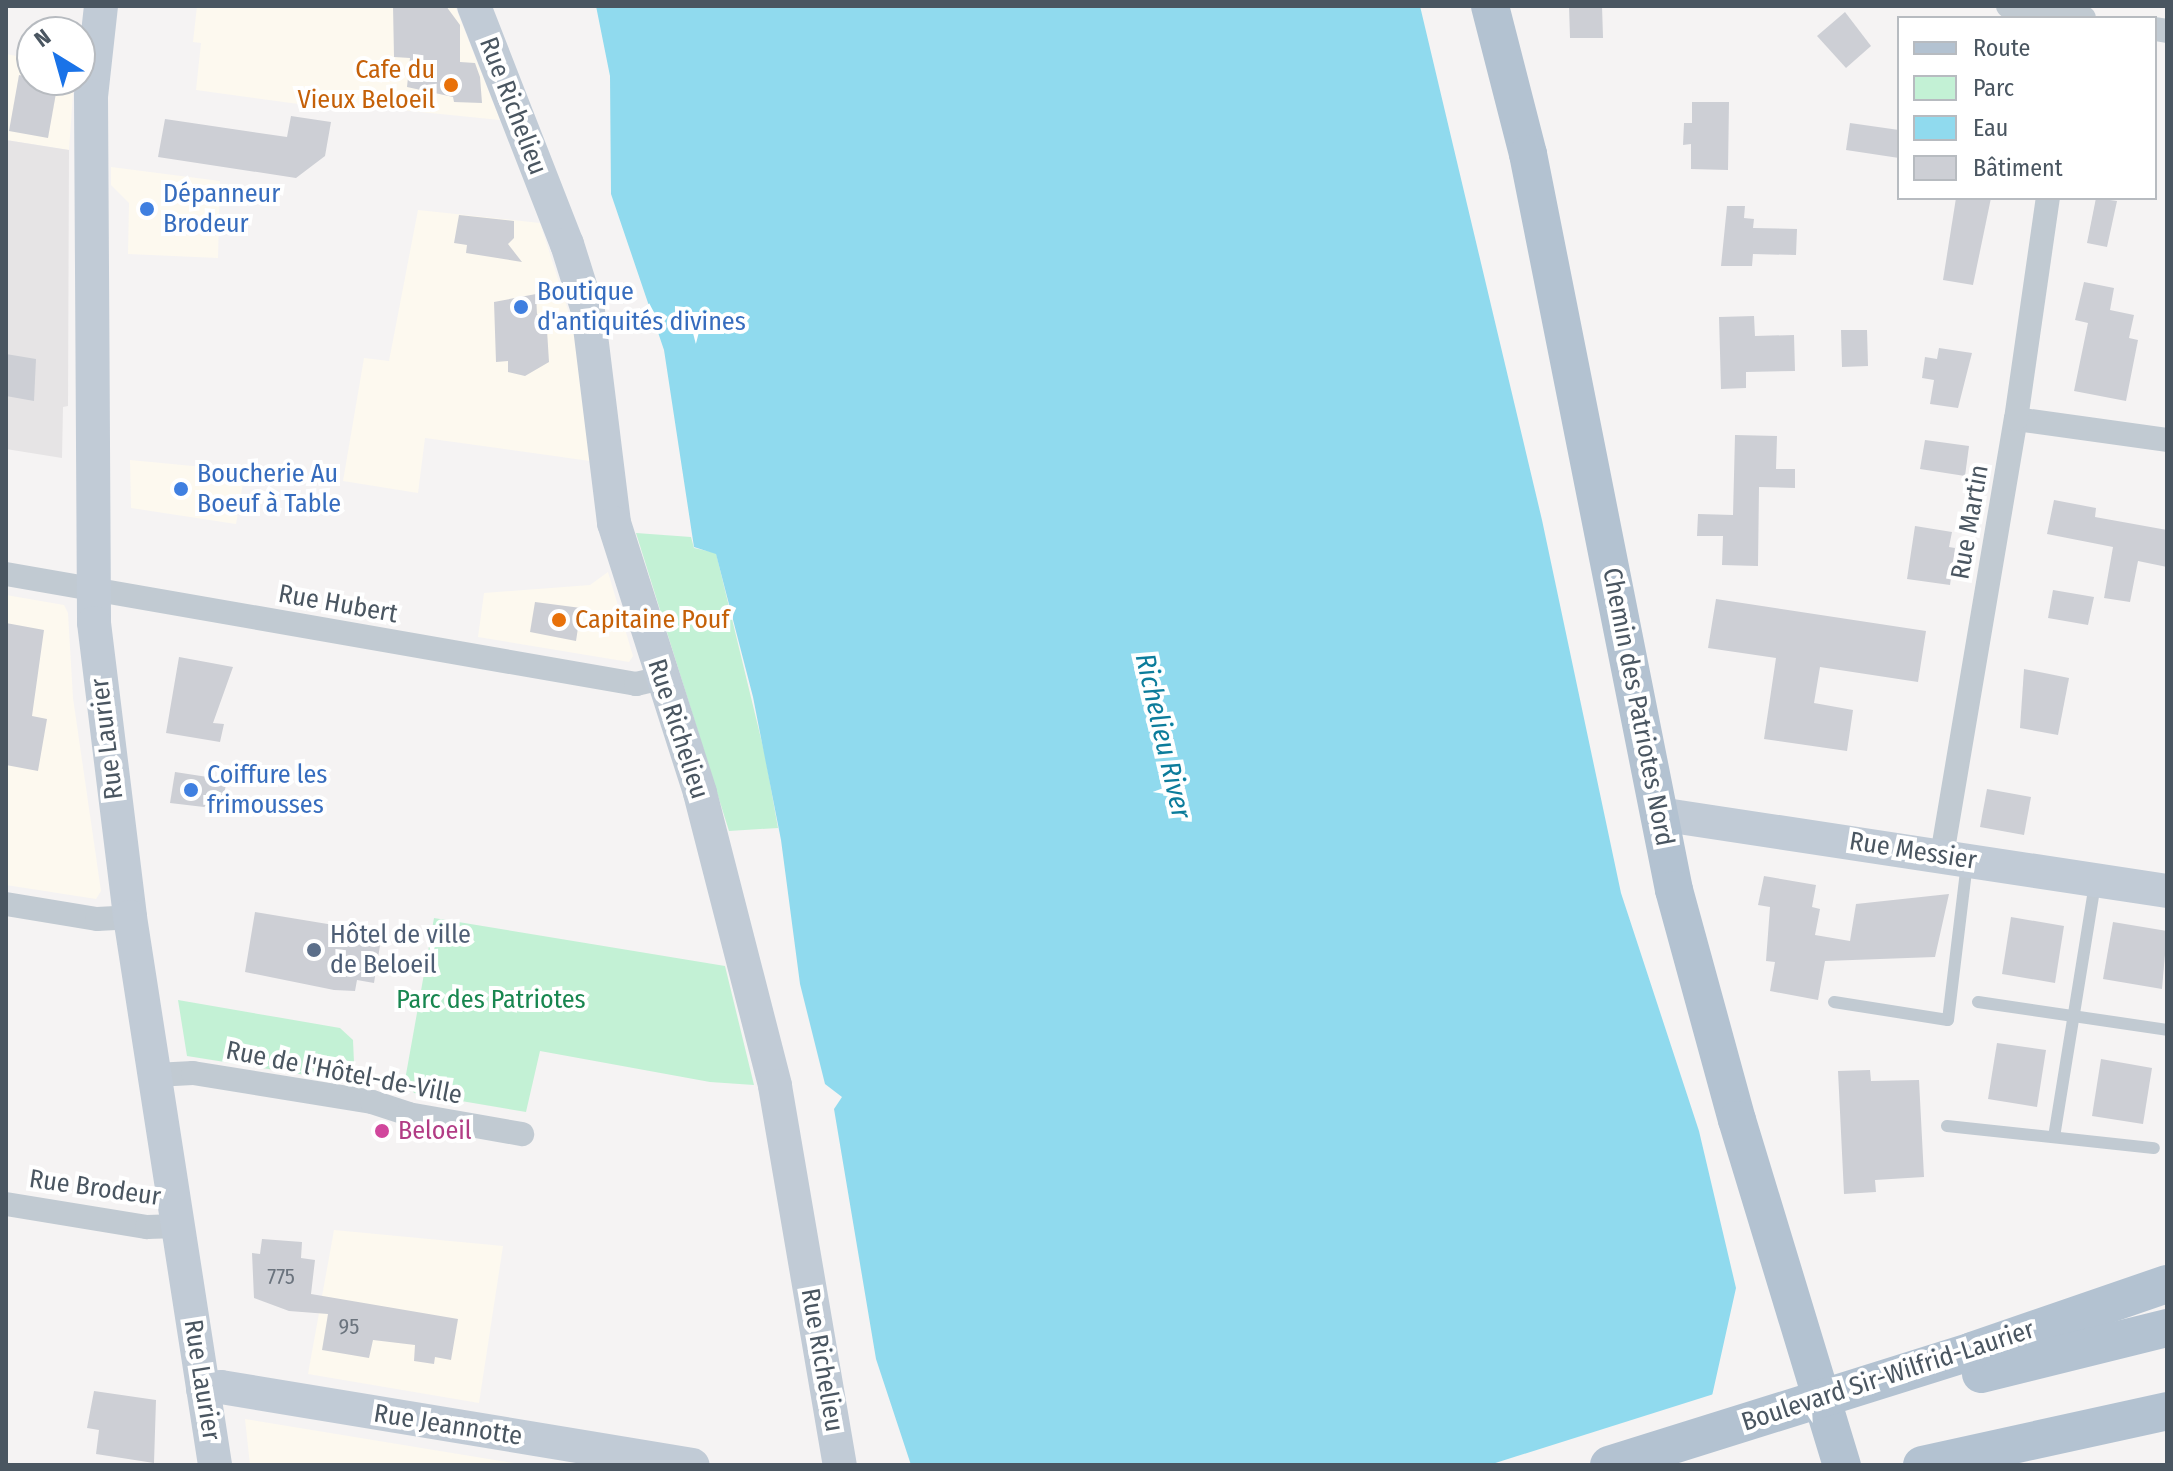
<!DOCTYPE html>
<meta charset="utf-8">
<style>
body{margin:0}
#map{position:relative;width:2173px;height:1471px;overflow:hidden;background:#f5f3f3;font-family:"Fira Sans Condensed",sans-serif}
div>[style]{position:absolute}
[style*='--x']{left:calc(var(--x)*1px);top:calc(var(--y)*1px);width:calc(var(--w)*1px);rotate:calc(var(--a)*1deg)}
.commercial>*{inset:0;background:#fdf9ef}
.education>*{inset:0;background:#e6e4e5}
.green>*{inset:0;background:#c3f1d5}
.water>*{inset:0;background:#90daee}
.pier>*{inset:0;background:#f5f3f3}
.building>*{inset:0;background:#cdcfd5}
.lane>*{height:12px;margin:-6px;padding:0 6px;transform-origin:6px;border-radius:6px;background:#c1cad2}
.street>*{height:24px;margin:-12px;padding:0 12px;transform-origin:12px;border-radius:12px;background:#c1cad2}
.secondary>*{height:34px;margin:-17px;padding:0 17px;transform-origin:17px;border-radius:17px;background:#c1cbd6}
.primary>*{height:38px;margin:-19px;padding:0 19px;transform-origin:19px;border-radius:19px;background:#b3c2d1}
.primary-bridge>*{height:38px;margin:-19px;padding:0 19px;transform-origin:19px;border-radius:19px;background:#b3c2d1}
.dots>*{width:22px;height:22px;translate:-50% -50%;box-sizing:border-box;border:4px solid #fff;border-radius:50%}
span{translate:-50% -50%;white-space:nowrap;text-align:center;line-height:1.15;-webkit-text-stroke:8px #fff;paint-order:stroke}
.number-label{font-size:22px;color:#6b747e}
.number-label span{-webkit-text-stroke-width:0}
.food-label{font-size:26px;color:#c56008}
.right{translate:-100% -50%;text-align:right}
.left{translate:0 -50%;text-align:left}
.street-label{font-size:26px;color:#4a5661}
.shop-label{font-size:26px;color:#366cbe}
.service-label{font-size:26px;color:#4e5e75}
.park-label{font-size:26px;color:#17864f}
.hotel-label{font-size:26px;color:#b23c85}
.water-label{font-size:28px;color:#0c7c9b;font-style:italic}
.frame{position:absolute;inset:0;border:8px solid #4a5661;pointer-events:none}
.legend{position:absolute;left:1897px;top:16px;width:260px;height:184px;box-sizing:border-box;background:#fff;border:2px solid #b7bbc0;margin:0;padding:10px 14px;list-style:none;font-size:24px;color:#4a5661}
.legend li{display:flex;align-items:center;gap:16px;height:40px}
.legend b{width:40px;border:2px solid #b7bbc0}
.north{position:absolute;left:16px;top:16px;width:80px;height:80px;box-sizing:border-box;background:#fff;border:2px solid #b7bbc0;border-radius:50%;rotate:323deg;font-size:22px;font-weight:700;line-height:32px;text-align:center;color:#4a5661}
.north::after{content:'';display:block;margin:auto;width:28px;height:36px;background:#1a73e8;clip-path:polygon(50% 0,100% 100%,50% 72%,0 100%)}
</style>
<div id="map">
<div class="commercial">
<i style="clip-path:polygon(197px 6px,455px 6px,500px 120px,371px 107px,343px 110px,196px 90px,201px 43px,193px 42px)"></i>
<i style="clip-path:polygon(6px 54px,32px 59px,32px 80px,74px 80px,69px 150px,6px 140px)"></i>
<i style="clip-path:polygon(111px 167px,220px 181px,218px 258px,128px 254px,129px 203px,111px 185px)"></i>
<i style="clip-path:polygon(418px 210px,540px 223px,577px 338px,590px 461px,425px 438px,418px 493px,343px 481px,364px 358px,389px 361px)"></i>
<i style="clip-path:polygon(130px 460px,245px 471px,236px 524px,131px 508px)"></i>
<i style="clip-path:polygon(608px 572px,633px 656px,629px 662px,478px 637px,484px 593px,590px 585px)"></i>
<i style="clip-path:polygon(6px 595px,64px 605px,68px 613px,73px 698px,101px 891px,96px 899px,6px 885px)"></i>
<i style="clip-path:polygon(334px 1230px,503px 1246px,479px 1403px,308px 1374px)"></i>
<i style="clip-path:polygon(245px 1419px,526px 1465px,250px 1465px)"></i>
</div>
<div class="education">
<i style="clip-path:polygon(6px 140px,69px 150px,68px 406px,63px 407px,62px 458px,6px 449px)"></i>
</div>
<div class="green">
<i style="clip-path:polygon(636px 533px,691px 537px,694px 548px,716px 553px,765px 755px,778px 828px,729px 831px)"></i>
<i style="clip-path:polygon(434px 918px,725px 966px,754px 1085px,710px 1082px,540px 1051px,526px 1112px,414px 1093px,405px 1080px)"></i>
<i style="clip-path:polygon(178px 1000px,340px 1028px,353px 1040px,354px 1063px,331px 1079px,187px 1056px)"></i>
</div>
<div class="water">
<i style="clip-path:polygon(596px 6px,1420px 6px,1542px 520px,1621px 893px,1699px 1131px,1736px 1288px,1712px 1396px,1723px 1465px,911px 1465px,876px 1359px,834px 1109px,842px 1097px,825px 1084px,800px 984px,781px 840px,753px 697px,716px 554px,694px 547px,664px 350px,611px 194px,610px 76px)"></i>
</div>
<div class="pier">
<i style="clip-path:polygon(1717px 1393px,1727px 1465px,1489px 1465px)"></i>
</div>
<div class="building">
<i style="clip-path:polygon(393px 6px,446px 6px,460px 25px,460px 62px,475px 63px,480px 77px,482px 103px,454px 102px,453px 97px,407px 87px,410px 58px,394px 57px)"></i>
<i style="clip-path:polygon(1569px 6px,1602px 6px,1603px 38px,1570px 38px)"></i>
<i style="clip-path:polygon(1845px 12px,1871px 46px,1846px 68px,1817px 36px)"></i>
<i style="clip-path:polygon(19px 75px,58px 82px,48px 138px,9px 131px)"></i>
<i style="clip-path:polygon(1692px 102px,1729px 102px,1728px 170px,1691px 169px,1691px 144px,1683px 145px,1684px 123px,1692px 123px)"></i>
<i style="clip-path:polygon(291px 116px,331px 122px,325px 156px,296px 178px,158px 157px,165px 119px,287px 137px)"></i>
<i style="clip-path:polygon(1850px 123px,1899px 130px,1899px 158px,1846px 150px)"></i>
<i style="clip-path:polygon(1956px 198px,1991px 198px,1973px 285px,1943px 280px)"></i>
<i style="clip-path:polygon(2096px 198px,2117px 201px,2107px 247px,2087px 243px)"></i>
<i style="clip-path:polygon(1727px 206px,1745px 206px,1744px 218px,1754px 219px,1753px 228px,1797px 229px,1796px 255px,1753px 254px,1752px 266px,1721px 266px)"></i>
<i style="clip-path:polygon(459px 215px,514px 221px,514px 238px,508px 244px,522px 262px,466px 253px,467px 245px,454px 243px)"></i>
<i style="clip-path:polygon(2084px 282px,2114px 288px,2110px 310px,2134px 315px,2129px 338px,2138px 340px,2126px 401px,2074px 391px,2088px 323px,2075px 320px)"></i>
<i style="clip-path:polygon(536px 294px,537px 314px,546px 314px,549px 362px,525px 376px,508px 372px,508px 361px,496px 362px,494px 302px)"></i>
<i style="clip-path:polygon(1754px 316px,1755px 336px,1794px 335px,1795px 371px,1746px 372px,1746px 388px,1721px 389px,1719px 317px)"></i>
<i style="clip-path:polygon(1841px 330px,1867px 330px,1868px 366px,1842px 367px)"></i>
<i style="clip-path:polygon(1939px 348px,1972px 353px,1958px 408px,1930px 404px,1934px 380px,1922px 378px,1925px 357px,1937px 359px)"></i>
<i style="clip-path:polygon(6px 354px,36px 359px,34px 401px,6px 396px)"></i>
<i style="clip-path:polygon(1735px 435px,1777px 436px,1776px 469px,1795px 469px,1795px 488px,1759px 487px,1758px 566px,1722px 565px,1723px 536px,1697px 536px,1698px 514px,1733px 515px)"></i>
<i style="clip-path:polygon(1925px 440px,1969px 446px,1965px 476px,1920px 469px)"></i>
<i style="clip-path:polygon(2054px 500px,2096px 508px,2095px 517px,2167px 530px,2167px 567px,2138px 561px,2130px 602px,2104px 598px,2113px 547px,2047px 534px)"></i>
<i style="clip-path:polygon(1915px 526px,1952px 532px,1949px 547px,1955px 548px,1950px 585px,1907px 579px)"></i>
<i style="clip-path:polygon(2053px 590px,2094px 597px,2088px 625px,2048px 618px)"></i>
<i style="clip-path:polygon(1716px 599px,1926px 631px,1918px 682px,1820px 667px,1814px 703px,1853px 710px,1847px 751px,1764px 739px,1776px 658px,1708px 648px)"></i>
<i style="clip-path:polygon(535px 602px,581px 608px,576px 641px,530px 632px)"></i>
<i style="clip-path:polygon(6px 623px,44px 630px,32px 716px,47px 719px,38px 771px,6px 765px)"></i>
<i style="clip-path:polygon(179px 657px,233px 667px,213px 723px,224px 724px,220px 742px,166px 733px)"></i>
<i style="clip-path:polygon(2024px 669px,2069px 678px,2058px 735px,2020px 728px)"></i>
<i style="clip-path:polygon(175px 772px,227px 780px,224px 794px,204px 807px,170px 803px)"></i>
<i style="clip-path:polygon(1987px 789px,2031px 797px,2024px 835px,1980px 827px)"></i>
<i style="clip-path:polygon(1764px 876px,1816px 885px,1812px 907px,1820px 909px,1815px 935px,1850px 941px,1856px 904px,1949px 894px,1935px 957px,1825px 961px,1818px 1000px,1770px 991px,1775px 962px,1766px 961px,1770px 907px,1758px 905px)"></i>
<i style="clip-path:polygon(255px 912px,382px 933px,374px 983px,357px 980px,355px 991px,334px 990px,245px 972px)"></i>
<i style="clip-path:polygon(2011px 917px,2064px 926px,2055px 983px,2002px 974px)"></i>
<i style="clip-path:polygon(2113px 922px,2167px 931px,2162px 989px,2103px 979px)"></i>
<i style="clip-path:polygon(1997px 1043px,2046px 1050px,2037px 1107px,1988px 1099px)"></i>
<i style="clip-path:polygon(2101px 1059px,2152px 1068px,2143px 1124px,2092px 1116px)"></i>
<i style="clip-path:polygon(1870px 1070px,1871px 1081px,1919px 1080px,1924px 1177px,1875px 1180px,1876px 1192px,1844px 1194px,1838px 1071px)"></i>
<i style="clip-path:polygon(262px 1239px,302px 1242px,301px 1258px,315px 1260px,311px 1294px,458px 1319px,451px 1360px,435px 1357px,434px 1364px,414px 1361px,415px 1345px,373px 1340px,369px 1358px,322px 1350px,328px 1314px,289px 1311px,254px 1298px,252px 1253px,260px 1254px)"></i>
<i style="clip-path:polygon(94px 1391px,156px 1400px,154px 1463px,96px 1454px,99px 1430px,87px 1428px)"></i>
</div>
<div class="lane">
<i style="--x:1834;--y:1002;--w:115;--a:9"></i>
<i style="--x:1948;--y:1020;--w:159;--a:-83.1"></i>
<i style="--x:1978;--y:1002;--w:191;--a:8.4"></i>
<i style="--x:1947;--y:1126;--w:208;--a:6.1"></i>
<i style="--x:2054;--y:1137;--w:256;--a:-80.8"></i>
</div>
<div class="street">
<i style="--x:2008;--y:6;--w:77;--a:9"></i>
<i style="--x:2155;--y:29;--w:12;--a:9"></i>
<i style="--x:2016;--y:419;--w:152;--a:7.9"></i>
<i style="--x:6;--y:574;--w:640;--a:9.9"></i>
<i style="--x:636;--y:684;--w:26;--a:-13"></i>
<i style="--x:1942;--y:855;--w:442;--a:-80.4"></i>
<i style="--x:2016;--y:419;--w:223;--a:-81.8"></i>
<i style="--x:6;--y:904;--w:92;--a:9.4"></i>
<i style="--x:97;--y:919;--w:33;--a:-3"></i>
<i style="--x:155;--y:1075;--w:38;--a:-3"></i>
<i style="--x:193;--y:1073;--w:181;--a:9.2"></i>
<i style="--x:372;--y:1102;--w:38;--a:18"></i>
<i style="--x:408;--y:1114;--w:116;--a:10"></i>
<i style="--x:6;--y:1204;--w:143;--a:9.3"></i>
<i style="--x:147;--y:1227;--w:31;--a:-2"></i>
</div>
<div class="secondary">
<i style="--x:101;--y:6;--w:91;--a:96.3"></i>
<i style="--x:91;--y:96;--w:527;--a:89.67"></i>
<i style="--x:94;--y:623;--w:296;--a:83"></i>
<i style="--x:130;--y:917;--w:555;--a:81.18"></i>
<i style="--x:474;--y:6;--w:256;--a:68.7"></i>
<i style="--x:567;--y:244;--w:70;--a:72.6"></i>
<i style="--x:588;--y:311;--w:214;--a:83"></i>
<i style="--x:614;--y:523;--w:283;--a:72.3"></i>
<i style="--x:700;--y:793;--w:302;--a:75.6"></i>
<i style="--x:775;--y:1086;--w:385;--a:80.3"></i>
<i style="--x:1659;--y:814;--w:514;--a:8.62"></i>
<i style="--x:203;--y:1389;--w:18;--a:-6"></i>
<i style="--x:221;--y:1387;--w:478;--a:9.4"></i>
</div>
<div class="primary">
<i style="--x:1490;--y:6;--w:153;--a:75.6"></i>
<i style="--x:1528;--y:154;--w:750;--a:78.78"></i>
<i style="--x:1674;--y:890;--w:238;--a:74.7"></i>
<i style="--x:1737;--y:1120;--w:361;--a:73.1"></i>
<i style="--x:1972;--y:1351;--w:206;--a:-19"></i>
<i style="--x:1981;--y:1374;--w:192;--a:-13.9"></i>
<i style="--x:1922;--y:1465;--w:251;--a:-12.4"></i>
</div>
<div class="primary-bridge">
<i style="--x:1609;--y:1465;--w:380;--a:-17.4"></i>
</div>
<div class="dots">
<i style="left:451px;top:85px;background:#e8710a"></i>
<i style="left:147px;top:209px;background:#3f7fe0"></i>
<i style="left:521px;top:307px;background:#3f7fe0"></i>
<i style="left:181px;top:489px;background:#3f7fe0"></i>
<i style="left:559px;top:620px;background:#e8710a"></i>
<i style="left:191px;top:790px;background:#3f7fe0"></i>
<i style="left:314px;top:950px;background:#5c6f8a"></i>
<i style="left:382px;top:1131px;background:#d1479c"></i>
</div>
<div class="number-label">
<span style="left:281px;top:1277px">775</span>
<span style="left:349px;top:1327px">95</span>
</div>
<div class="food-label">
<span class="right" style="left:435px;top:85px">Cafe du<br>Vieux Beloeil</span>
<span class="left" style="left:575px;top:620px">Capitaine Pouf</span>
</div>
<div class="street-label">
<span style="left:513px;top:106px;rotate:69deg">Rue Richelieu</span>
<span style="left:1970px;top:522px;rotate:-80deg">Rue Martin</span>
<span style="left:338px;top:604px;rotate:10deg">Rue Hubert</span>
<span style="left:1638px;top:707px;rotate:79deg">Chemin des Patriotes Nord</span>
<span style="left:678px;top:729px;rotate:72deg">Rue Richelieu</span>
<span style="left:107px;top:739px;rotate:-97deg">Rue Laurier</span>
<span style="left:1913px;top:851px;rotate:9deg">Rue Messier</span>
<span style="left:344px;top:1073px;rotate:11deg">Rue de l'Hôtel-de-Ville</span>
<span style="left:95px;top:1188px;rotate:8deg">Rue Brodeur</span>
<span style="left:822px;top:1360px;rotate:80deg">Rue Richelieu</span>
<span style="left:1888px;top:1376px;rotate:-18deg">Boulevard Sir-Wilfrid-Laurier</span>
<span style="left:202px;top:1380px;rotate:81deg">Rue Laurier</span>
<span style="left:448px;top:1425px;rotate:9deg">Rue Jeannotte</span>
</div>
<div class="shop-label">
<span class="left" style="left:163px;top:209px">Dépanneur<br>Brodeur</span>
<span class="left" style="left:537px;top:307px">Boutique<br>d'antiquités divines</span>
<span class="left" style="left:197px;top:489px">Boucherie Au<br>Boeuf à Table</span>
<span class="left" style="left:207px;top:790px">Coiffure les<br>frimousses</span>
</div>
<div class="service-label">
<span class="left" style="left:330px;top:950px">Hôtel de ville<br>de Beloeil</span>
</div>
<div class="park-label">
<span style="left:491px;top:1000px">Parc des Patriotes</span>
</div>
<div class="hotel-label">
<span class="left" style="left:398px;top:1131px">Beloeil</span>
</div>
<div class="water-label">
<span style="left:1163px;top:736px;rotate:77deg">Richelieu River</span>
</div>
<div class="frame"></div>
<ul class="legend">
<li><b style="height:10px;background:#b3c2d1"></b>Route</li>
<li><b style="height:22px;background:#c3f1d5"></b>Parc</li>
<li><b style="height:22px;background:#90daee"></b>Eau</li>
<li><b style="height:22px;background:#cdcfd5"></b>Bâtiment</li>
</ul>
<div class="north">N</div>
</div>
